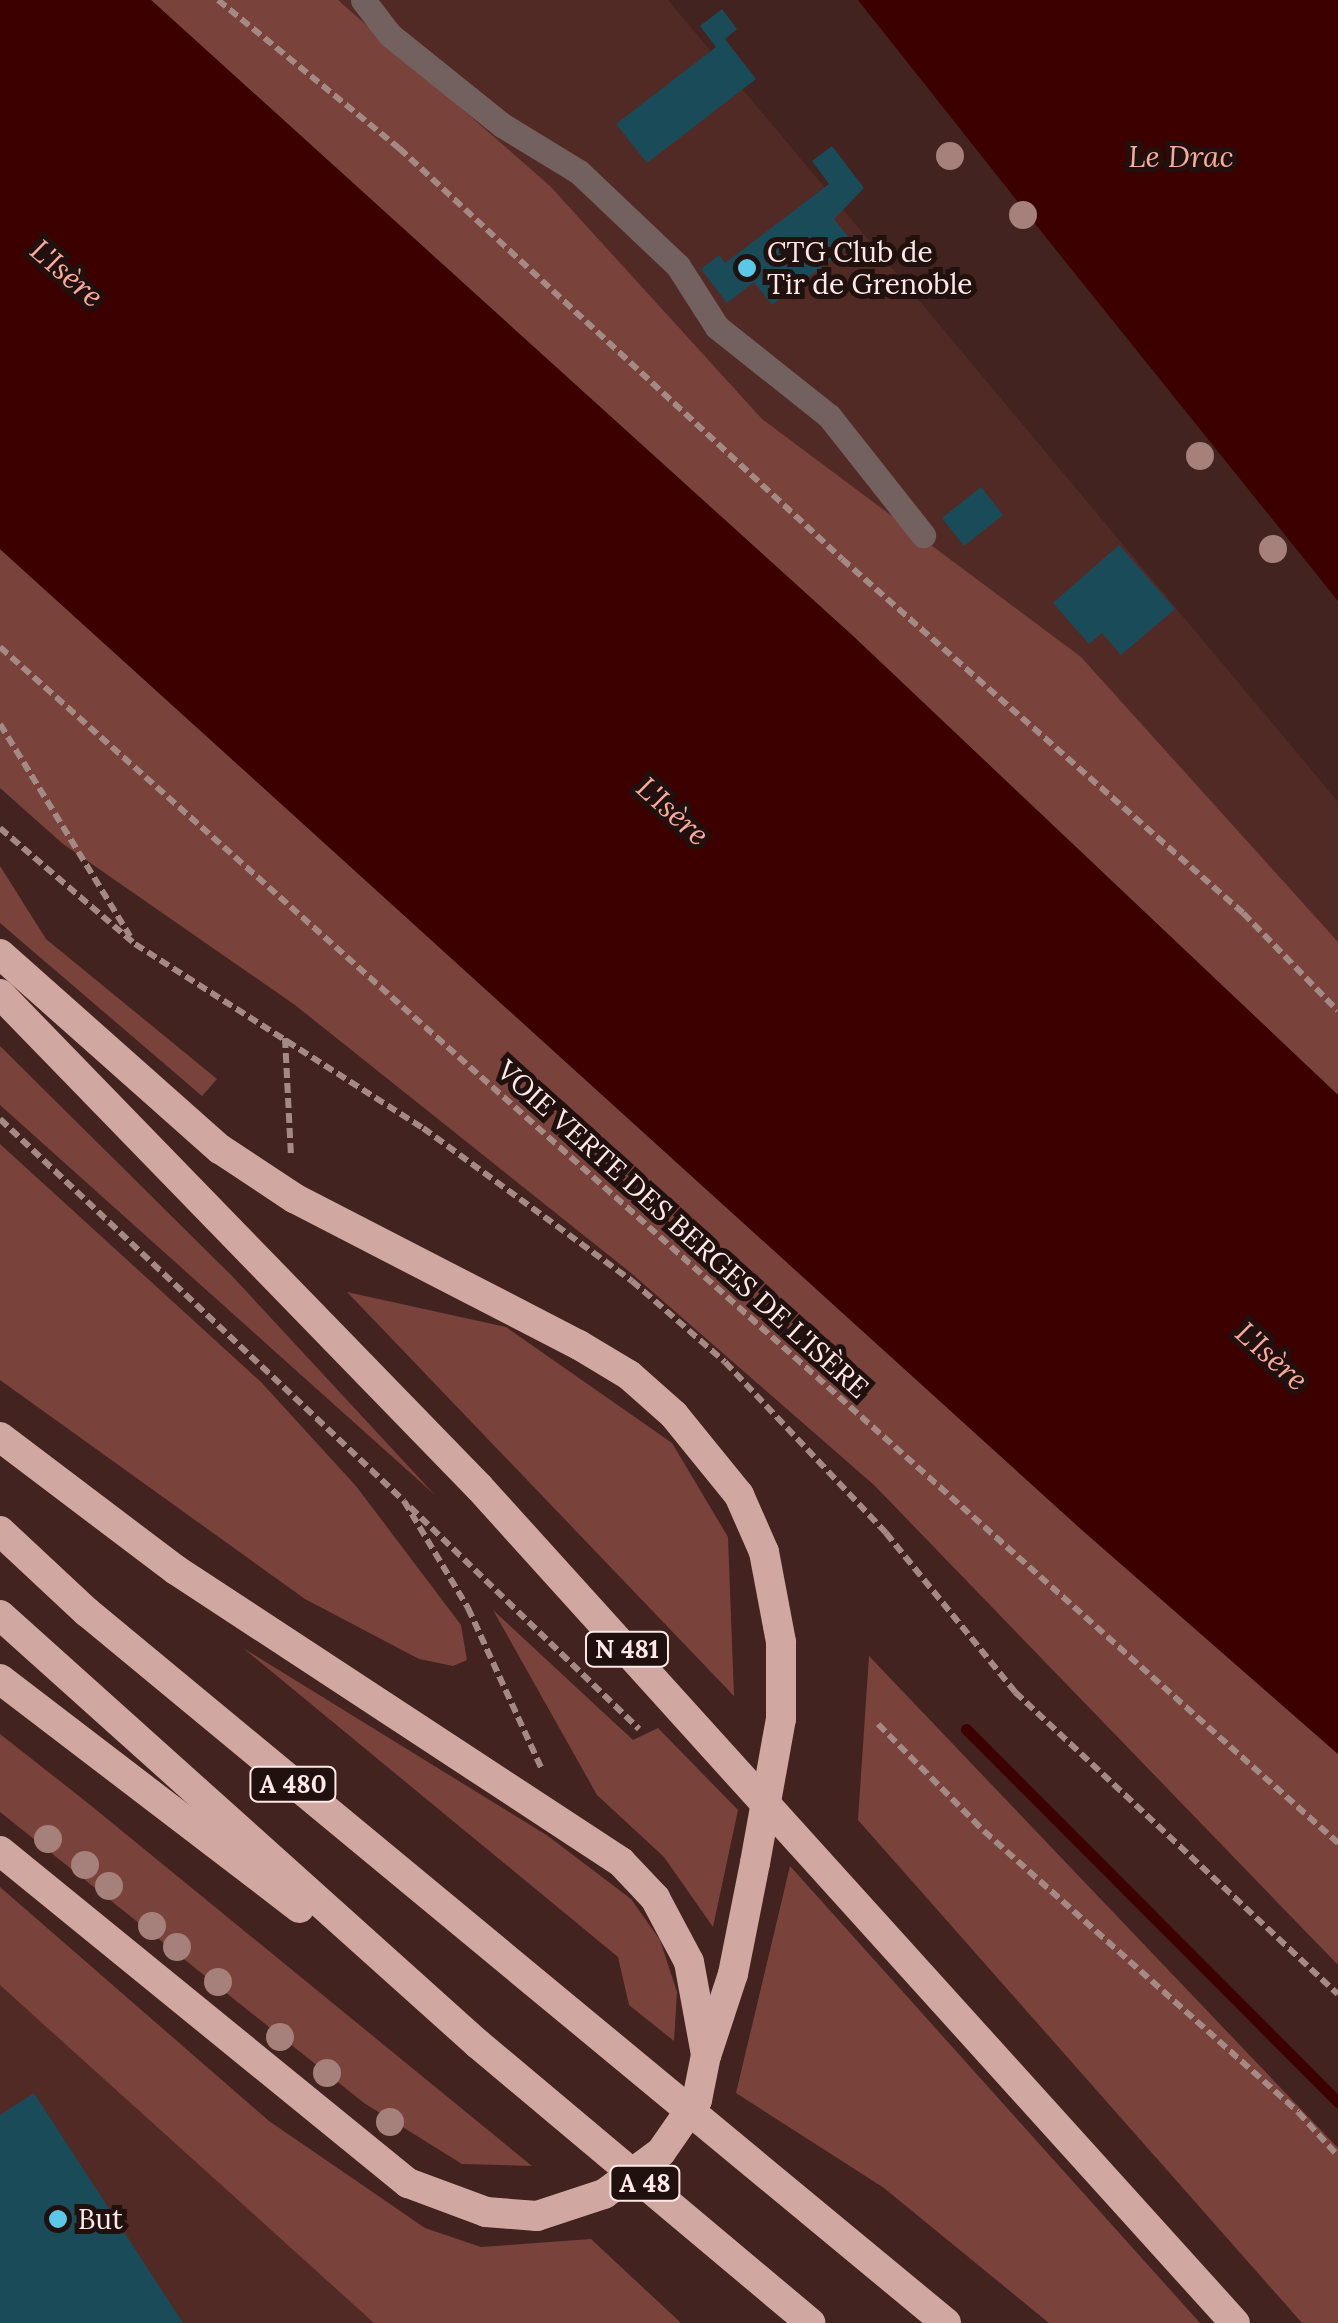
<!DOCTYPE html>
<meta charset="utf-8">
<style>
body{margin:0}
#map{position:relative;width:1338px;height:2323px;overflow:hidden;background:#43231f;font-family:Lora,serif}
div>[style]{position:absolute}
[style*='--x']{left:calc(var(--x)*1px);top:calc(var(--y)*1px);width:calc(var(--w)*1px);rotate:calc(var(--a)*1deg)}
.built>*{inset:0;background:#522a25}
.green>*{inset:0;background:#79423a}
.water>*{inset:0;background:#3c0000}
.stream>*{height:11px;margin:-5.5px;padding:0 5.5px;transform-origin:5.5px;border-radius:5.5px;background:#3c0000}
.building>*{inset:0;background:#1a4b59}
.path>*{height:6px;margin-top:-3px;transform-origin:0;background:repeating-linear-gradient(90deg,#a48985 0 10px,transparent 0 15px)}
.minor>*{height:25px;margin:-12.5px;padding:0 12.5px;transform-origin:12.5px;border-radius:12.5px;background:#72615e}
.highway>*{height:30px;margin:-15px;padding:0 15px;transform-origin:15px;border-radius:15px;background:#d1a8a1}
.highway-bridge>*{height:30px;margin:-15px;padding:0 15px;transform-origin:15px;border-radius:15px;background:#d1a8a1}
.trees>*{width:28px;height:28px;margin:-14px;border-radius:50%;background:#a6807a}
.dots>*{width:28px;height:28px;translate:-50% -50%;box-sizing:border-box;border:5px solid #20110f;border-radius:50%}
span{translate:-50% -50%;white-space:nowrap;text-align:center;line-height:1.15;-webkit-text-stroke:10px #20110f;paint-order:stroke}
.shield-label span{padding:2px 8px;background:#20110f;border:2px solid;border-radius:8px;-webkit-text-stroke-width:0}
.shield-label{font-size:25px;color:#ffe8e5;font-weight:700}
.poi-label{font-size:28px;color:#ffe8e5}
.left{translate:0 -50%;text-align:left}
.street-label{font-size:28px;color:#ffe8e5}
.water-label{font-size:30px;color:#fba99c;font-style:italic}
</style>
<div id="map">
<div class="built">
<i style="clip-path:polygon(333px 0,668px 0,1338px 802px,1338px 968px,875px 535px)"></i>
<i style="clip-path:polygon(0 1945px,392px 2323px,0 2323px)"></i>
</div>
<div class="green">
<i style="clip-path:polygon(151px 0,338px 0,550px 186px,762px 419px,1081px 657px,1338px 942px,1338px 1095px,853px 636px)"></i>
<i style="clip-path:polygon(0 549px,1082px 1530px,1338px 1754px,1338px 1965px,874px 1485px,631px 1273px,295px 1005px,63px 844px,0 788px)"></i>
<i style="clip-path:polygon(0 866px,46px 939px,217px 1079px,202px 1096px,0 923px)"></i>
<i style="clip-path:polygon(0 1046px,233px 1277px,435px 1495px,0 1105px)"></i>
<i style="clip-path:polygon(0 1144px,261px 1382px,356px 1486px,461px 1625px,467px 1660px,453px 1666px,419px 1659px,305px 1599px,0 1380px)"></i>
<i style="clip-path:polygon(347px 1292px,506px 1327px,672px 1443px,728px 1537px,734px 1696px)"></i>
<i style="clip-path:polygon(493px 1610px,633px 1740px,658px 1728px,738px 1810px,713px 1927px,664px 1857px,597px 1795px)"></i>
<i style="clip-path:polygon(243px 1648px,548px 1836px,631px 1899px,660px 1940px,677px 1992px,674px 2041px,629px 2005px,618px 1957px)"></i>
<i style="clip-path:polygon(869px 1656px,1338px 2148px,1338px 2323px,1302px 2323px,858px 1820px)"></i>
<i style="clip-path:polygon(0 1734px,89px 1804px,532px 2166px,462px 2164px,364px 2103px,0 1812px)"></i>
<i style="clip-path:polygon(790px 1866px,1200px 2323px,1049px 2323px,884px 2188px,736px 2093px)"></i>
<i style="clip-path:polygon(0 1887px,269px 2121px,425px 2228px,481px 2247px,591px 2239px,681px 2323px,374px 2323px,0 1985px)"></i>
</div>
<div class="water">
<i style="clip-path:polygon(0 0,151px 0,853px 636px,1338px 1095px,1338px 1754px,1082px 1530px,0 549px)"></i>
<i style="clip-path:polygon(858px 0,1338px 0,1338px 601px,1052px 245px)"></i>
</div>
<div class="stream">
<i style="--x:966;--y:1729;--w:527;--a:45.08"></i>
</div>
<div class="building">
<i style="clip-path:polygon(722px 9px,737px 29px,725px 39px,756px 79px,647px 163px,616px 124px,716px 47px,700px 26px)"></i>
<i style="clip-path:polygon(832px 146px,864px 188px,834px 219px,853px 243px,772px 305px,754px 282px,727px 303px,701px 269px,719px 255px,725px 263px,829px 184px,812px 161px)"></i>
<i style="clip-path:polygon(981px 487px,1003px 515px,964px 546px,942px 518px)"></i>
<i style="clip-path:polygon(1119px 545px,1175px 609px,1121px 655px,1102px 633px,1089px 644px,1053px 603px)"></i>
<i style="clip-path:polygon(34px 2093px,183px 2323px,0 2323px,0 2115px)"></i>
</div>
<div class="path">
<i style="--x:218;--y:0;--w:234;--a:39.3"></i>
<i style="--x:399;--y:148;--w:604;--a:42.85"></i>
<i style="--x:842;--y:559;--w:535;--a:41.44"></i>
<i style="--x:1243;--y:913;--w:136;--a:45.9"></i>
<i style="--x:0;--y:647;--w:1795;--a:41.79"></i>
<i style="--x:0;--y:724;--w:249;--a:58.5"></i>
<i style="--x:0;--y:828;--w:178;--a:40.7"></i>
<i style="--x:135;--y:944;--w:342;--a:32.6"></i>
<i style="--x:423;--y:1128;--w:259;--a:36.2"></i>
<i style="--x:632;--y:1281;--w:123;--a:41.1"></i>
<i style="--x:725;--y:1362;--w:235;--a:46.7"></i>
<i style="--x:886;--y:1533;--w:205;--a:50.9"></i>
<i style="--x:1015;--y:1692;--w:442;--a:43.1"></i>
<i style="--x:285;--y:1038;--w:117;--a:87.1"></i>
<i style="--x:0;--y:1119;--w:556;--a:43.4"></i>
<i style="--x:404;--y:1501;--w:125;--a:59.1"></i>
<i style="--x:468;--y:1608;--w:178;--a:65.4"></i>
<i style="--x:410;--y:1507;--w:319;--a:44.1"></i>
<i style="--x:878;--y:1724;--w:151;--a:45.3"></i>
<i style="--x:984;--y:1831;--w:421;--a:41.8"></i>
<i style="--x:1298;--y:2112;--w:59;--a:47.7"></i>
</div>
<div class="minor">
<i style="--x:363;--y:0;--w:44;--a:52.4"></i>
<i style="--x:390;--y:35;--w:144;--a:38.8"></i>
<i style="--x:502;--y:125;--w:90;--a:31.4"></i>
<i style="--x:579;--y:172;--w:137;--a:43.5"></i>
<i style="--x:678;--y:266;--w:72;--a:57.4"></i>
<i style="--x:717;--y:327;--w:143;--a:38.5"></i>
<i style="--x:829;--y:416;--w:152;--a:51.7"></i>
</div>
<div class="highway">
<i style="--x:0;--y:954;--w:294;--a:41.6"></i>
<i style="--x:220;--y:1149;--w:89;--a:33.5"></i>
<i style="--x:294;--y:1198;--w:321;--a:27.3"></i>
<i style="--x:579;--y:1345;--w:58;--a:31"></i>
<i style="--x:629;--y:1375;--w:60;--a:41.6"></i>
<i style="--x:674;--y:1415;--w:103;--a:50.9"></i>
<i style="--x:739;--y:1495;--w:62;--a:66.3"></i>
<i style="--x:764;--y:1552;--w:92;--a:79.3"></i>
<i style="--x:781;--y:1642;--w:77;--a:90"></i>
<i style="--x:0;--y:994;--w:687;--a:45.83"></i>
<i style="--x:479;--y:1487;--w:1127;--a:47.88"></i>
<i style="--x:0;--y:1437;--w:221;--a:37.1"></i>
<i style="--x:176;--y:1570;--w:532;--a:33.27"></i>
<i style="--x:621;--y:1862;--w:50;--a:46.6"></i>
<i style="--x:655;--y:1898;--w:72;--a:62"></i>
<i style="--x:689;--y:1962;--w:95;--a:79.6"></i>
<i style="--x:0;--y:1531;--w:119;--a:43"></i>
<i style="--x:87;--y:1612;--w:1115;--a:39.61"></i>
<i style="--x:0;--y:1615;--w:642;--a:41.91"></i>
<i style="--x:478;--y:2044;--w:434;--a:40"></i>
<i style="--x:0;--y:1679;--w:377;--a:37.4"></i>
<i style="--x:0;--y:1851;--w:526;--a:39.14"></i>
<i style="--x:408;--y:2183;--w:83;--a:20.4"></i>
<i style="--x:486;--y:2212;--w:51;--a:4.5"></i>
<i style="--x:707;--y:2053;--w:83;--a:-71.8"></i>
<i style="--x:733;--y:1974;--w:113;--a:-78.8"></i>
</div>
<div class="highway-bridge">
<i style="--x:755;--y:1863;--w:146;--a:-79.8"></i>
<i style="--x:537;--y:2216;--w:71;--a:-18.2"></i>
<i style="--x:604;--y:2194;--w:71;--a:-36.4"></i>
<i style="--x:661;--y:2152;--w:63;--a:-55.3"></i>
<i style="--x:697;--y:2100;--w:46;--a:-78.7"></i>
</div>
<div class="trees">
<i style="left:950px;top:156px"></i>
<i style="left:1023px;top:215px"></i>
<i style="left:1200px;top:456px"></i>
<i style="left:1273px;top:549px"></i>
<i style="left:48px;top:1839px"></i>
<i style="left:85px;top:1865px"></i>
<i style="left:109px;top:1886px"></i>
<i style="left:152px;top:1926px"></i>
<i style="left:177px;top:1947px"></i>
<i style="left:218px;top:1982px"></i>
<i style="left:280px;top:2037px"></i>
<i style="left:327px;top:2073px"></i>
<i style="left:390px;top:2122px"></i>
</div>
<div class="dots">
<i style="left:747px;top:268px;background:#5bc8e7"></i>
<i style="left:58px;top:2219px;background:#5bc8e7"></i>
</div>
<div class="shield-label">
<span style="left:627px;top:1649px">N 481</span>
<span style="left:293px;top:1784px">A 480</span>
<span style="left:645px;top:2183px">A 48</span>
</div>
<div class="poi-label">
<span class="left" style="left:767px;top:268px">CTG Club de<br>Tir de Grenoble</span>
<span class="left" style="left:78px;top:2219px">But</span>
</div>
<div class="street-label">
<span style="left:683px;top:1229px;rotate:42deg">VOIE VERTE DES BERGES DE L'ISÈRE</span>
</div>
<div class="water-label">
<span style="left:1181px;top:156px">Le Drac</span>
<span style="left:67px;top:273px;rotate:41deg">L'Isère</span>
<span style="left:673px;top:811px;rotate:42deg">L'Isère</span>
<span style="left:1272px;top:1356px;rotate:42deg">L'Isère</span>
</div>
</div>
